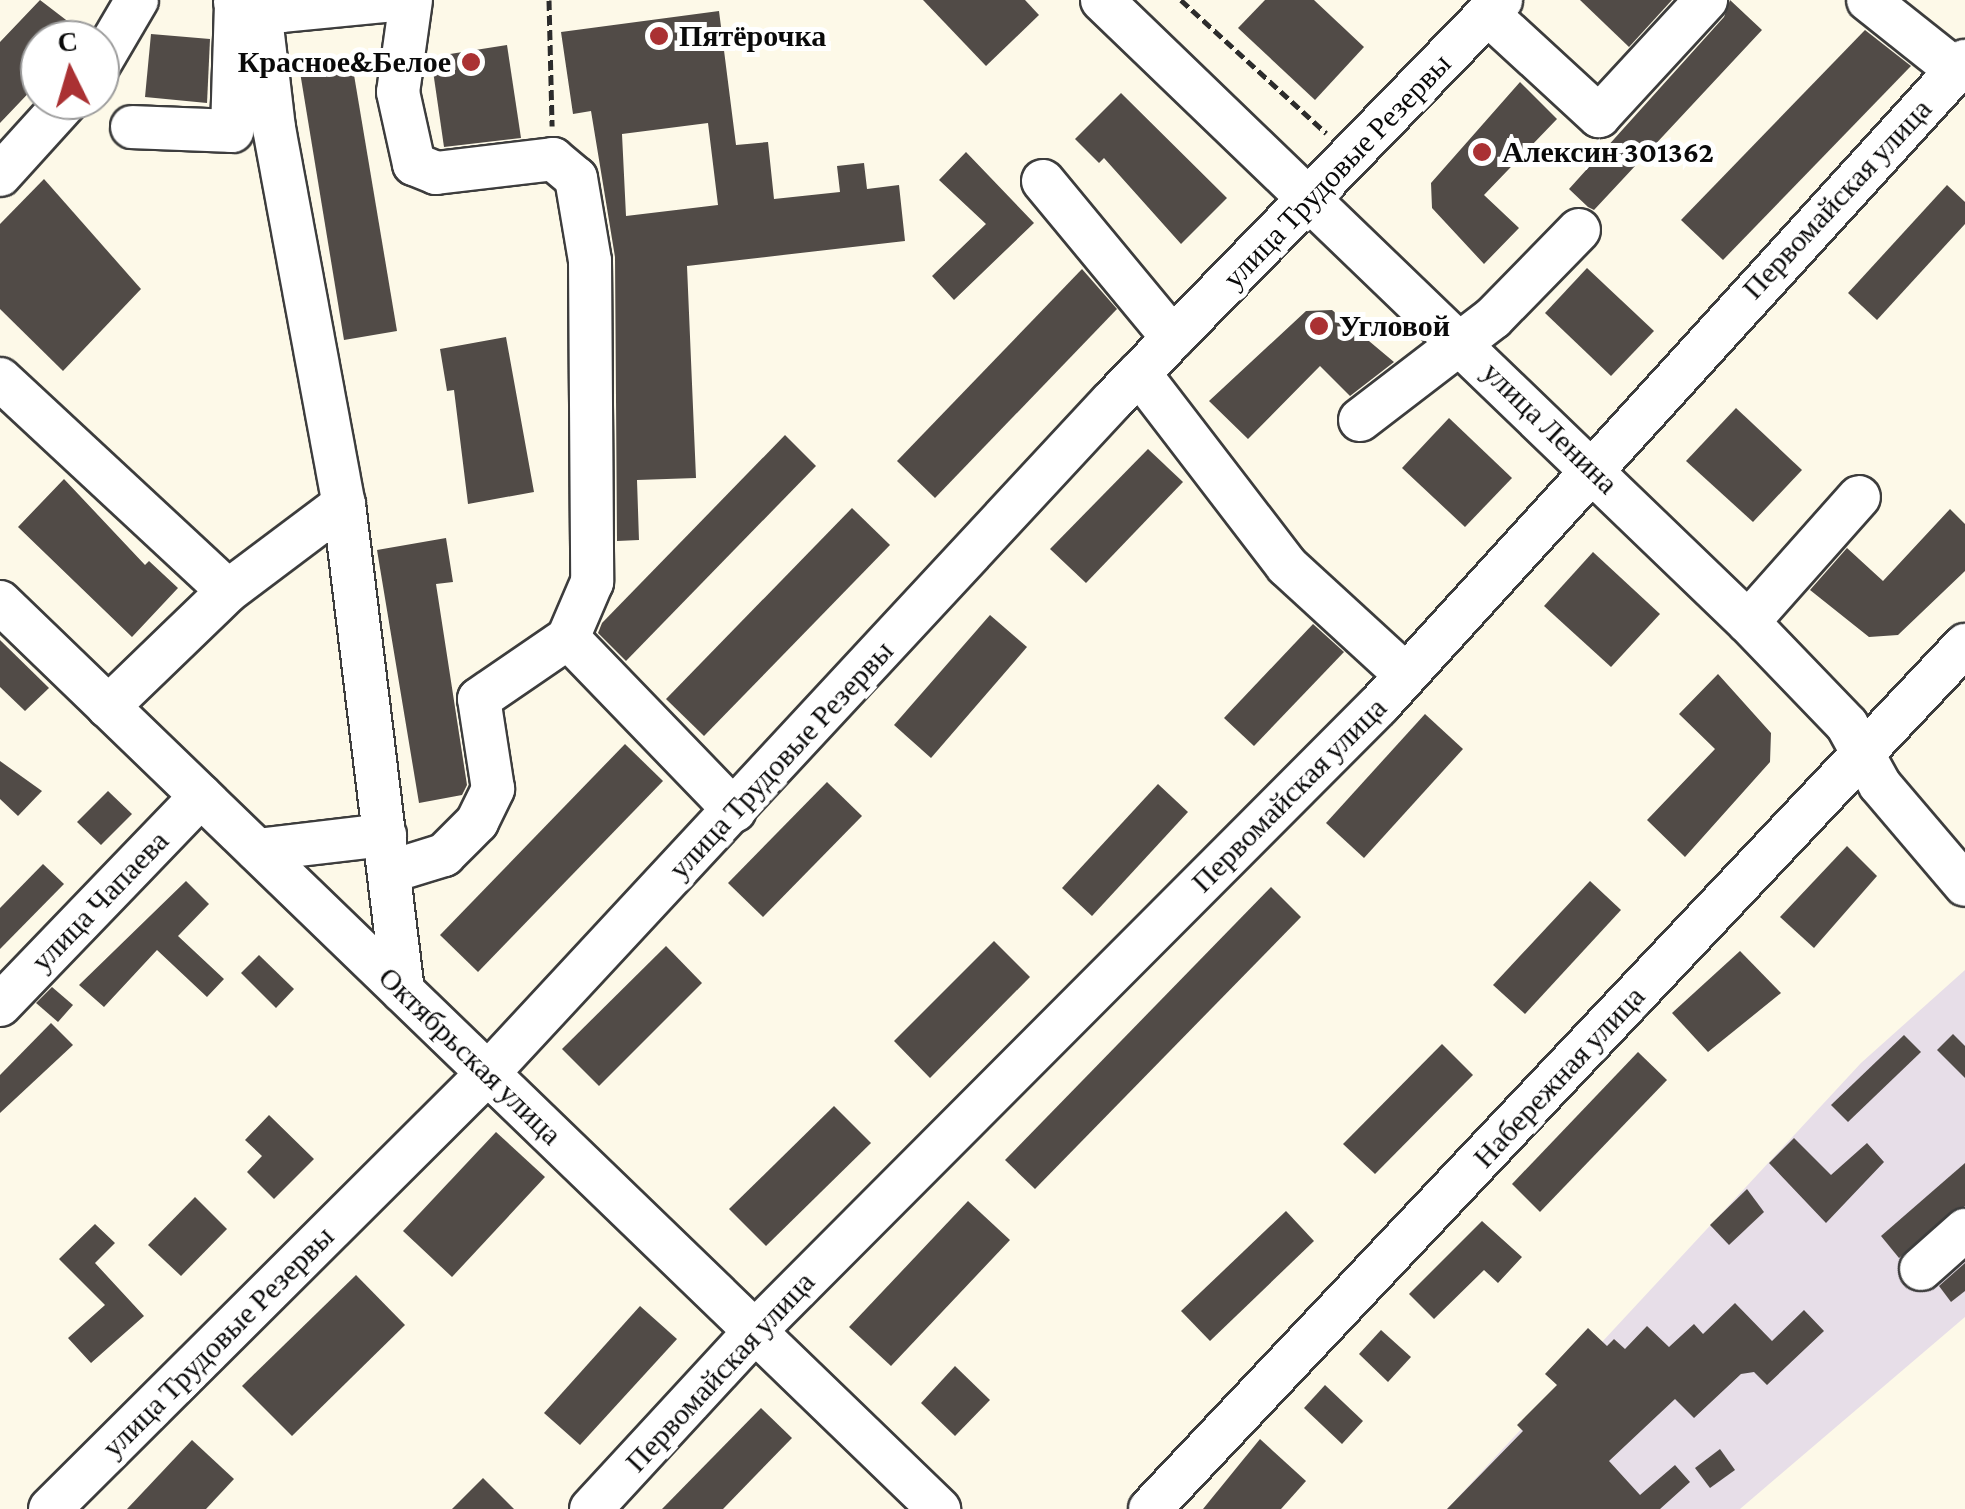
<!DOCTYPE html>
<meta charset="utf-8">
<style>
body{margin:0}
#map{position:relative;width:1965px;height:1509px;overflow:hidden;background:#fdf9e8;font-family:"Crimson Pro",serif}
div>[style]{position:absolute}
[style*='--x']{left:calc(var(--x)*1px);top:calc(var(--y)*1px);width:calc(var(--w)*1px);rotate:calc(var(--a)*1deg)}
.industrial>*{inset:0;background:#e7dee8}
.building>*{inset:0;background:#514b47}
.path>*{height:5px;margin-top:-2.5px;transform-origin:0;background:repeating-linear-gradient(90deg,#2c2c2c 0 10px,transparent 0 15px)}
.roads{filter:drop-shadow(2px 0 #3d3d3d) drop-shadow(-2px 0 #3d3d3d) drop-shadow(0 2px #3d3d3d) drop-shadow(0 -2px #3d3d3d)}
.minor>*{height:42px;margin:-21px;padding:0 21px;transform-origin:21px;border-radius:21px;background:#fff}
.dots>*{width:28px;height:28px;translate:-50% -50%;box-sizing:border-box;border:5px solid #fff;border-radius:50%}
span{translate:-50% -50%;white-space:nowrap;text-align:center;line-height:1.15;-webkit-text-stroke:10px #fff;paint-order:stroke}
.poi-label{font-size:30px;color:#0a0a0a;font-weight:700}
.left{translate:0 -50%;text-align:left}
.right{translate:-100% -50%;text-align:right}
.street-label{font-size:30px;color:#0a0a0a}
.north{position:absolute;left:20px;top:20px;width:100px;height:100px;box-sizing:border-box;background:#fff;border:2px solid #9d9d9d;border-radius:50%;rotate:355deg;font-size:28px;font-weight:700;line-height:40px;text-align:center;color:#0a0a0a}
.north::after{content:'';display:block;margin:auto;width:35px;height:45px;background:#aa3133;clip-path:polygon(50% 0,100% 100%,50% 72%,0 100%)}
</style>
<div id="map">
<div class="industrial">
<i style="clip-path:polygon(1965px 970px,1965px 1317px,1740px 1509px,1447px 1509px,1861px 1063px)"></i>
</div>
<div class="building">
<i style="clip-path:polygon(40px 0,87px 36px,40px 40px,40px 81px,0 123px,0 42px)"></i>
<i style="clip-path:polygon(923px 0,1025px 0,1039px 15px,986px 66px)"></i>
<i style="clip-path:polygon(1265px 0,1314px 0,1364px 47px,1315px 100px,1238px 28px)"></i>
<i style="clip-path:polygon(1580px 0,1672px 0,1629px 47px)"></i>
<i style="clip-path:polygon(1730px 0,1762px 30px,1594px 210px,1588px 207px,1569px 189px,1724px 17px)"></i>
<i style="clip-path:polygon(evenodd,719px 11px,736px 145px,768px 142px,774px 199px,840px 192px,837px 166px,864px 163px,867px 189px,899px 185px,905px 241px,687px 266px,696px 478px,637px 480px,639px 540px,617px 541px,615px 257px,591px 111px,573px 114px,561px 32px,719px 11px,708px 123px,718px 205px,626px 216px,622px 134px,708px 123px)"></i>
<i style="clip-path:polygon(1865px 30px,1911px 66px,1723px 260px,1681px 220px)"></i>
<i style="clip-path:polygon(151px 34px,210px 39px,207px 103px,145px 97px)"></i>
<i style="clip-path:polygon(507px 45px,521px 138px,444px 147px,431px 57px)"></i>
<i style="clip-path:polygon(352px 63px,397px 331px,344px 340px,300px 72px)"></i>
<i style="clip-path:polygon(1520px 82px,1557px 119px,1484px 195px,1519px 228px,1484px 264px,1432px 208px,1431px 183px)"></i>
<i style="clip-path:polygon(1121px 93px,1227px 198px,1181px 244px,1104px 158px,1099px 163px,1075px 139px)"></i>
<i style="clip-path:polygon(966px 152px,1034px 223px,954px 300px,932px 276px,986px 224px,939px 180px)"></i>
<i style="clip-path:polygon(44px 179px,141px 289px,63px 371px,0 309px,0 224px)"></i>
<i style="clip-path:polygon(1947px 185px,1965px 202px,1965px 224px,1877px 320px,1848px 293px)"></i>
<i style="clip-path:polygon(1587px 268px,1654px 331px,1611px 376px,1545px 313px)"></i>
<i style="clip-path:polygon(1082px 269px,1117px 309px,935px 498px,897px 461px)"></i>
<i style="clip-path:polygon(1332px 310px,1394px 362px,1350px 396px,1320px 366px,1248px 439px,1209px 401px,1306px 311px)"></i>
<i style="clip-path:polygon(506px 337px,534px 492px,468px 504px,454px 390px,447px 391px,440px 349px)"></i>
<i style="clip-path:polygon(1736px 408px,1802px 470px,1753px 522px,1686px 461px)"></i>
<i style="clip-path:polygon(1449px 418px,1512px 478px,1465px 527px,1402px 468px)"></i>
<i style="clip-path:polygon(785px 435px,816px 466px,626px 661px,598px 633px,602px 623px)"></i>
<i style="clip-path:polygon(1148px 449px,1183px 482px,1086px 583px,1050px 549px)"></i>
<i style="clip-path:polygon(64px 479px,145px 565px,149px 561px,178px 588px,132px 637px,18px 527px)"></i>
<i style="clip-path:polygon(852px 508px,890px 545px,704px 736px,666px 699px)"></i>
<i style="clip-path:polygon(1950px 509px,1965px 524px,1965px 571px,1898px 635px,1869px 637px,1810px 590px,1847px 548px,1883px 581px)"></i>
<i style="clip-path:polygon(446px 538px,453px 582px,436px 584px,467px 785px,462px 795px,419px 803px,377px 550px)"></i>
<i style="clip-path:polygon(1593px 552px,1660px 614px,1611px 667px,1544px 606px)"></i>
<i style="clip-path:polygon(990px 615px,1027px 647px,931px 758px,894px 725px)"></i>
<i style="clip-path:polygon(1313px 624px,1344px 652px,1254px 746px,1224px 718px)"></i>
<i style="clip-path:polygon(0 640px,49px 688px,25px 711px,0 687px)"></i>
<i style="clip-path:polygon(1718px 674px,1771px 733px,1770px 762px,1685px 857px,1647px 820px,1715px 749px,1679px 714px)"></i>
<i style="clip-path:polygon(1425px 714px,1463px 749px,1364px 858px,1326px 823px)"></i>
<i style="clip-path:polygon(625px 744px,663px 781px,478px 972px,440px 935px)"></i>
<i style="clip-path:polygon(0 761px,42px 791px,18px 816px,0 799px)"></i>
<i style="clip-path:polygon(827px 782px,862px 816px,763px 917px,728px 883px)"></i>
<i style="clip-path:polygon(1158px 784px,1188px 812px,1092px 916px,1062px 888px)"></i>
<i style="clip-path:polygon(108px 791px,132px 814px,101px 845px,77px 822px)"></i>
<i style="clip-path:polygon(1847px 846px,1877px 876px,1814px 948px,1780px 917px)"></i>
<i style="clip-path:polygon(43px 864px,64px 884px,0 949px,0 908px)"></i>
<i style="clip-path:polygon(186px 881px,209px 904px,178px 936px,224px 979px,207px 997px,157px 950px,104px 1007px,79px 985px)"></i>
<i style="clip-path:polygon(1590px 881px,1621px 910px,1525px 1014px,1493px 985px)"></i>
<i style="clip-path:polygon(1271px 887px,1301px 917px,1035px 1189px,1005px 1160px)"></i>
<i style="clip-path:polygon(994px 941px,1030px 977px,930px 1078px,894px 1041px)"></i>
<i style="clip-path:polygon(666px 946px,702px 983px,599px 1086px,562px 1049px)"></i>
<i style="clip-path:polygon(1740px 951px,1781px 993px,1708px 1052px,1672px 1013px)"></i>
<i style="clip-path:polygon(259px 955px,294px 989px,276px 1008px,241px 973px)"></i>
<i style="clip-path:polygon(52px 987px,73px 1005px,58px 1022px,36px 1003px)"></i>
<i style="clip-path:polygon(51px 1023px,73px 1045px,0 1113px,0 1075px)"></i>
<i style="clip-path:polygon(1953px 1034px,1965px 1046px,1965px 1078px,1937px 1050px)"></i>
<i style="clip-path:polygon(1904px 1035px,1921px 1052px,1848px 1122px,1831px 1105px)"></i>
<i style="clip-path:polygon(1442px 1044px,1473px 1075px,1375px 1174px,1343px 1144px)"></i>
<i style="clip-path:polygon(1638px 1052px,1667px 1080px,1540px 1212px,1512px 1184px)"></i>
<i style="clip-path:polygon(834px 1106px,871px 1143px,766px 1246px,729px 1209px)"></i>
<i style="clip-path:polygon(269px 1115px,314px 1159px,274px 1199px,247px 1172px,262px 1156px,245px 1140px)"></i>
<i style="clip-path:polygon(496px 1132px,545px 1177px,452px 1277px,403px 1231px)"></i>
<i style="clip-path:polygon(1794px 1138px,1831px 1175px,1867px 1143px,1884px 1162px,1826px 1223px,1769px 1163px)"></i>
<i style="clip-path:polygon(1965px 1163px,1965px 1206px,1899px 1258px,1881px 1236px)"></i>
<i style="clip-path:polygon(1747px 1189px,1764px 1212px,1729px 1245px,1710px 1225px)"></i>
<i style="clip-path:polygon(195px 1197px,227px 1229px,181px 1276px,148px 1245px)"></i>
<i style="clip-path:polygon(968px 1201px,1010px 1240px,891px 1366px,849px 1327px)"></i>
<i style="clip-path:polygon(1286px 1211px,1314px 1241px,1210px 1341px,1181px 1311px)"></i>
<i style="clip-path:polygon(1482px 1221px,1522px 1257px,1498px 1283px,1484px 1270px,1434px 1319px,1409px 1294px)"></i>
<i style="clip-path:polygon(95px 1224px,115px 1243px,95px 1263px,144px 1316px,91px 1363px,68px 1338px,105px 1305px,59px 1259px)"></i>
<i style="clip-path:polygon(1965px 1263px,1965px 1291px,1951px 1302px,1939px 1286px)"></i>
<i style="clip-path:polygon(356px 1275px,405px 1325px,292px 1436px,242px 1386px)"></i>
<i style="clip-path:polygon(1735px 1303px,1772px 1341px,1804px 1310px,1824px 1331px,1767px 1385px,1754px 1372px,1741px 1374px,1694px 1418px,1675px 1399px,1609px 1461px,1640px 1495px,1675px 1465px,1690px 1482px,1660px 1509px,1447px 1509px,1523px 1431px,1517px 1425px,1557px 1385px,1545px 1374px,1588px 1328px,1607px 1346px,1614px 1339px,1625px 1349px,1647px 1326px,1669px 1347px,1694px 1324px,1703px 1334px)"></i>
<i style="clip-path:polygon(640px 1306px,677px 1339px,580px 1445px,544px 1413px)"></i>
<i style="clip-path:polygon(1381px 1330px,1411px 1357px,1388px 1382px,1359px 1354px)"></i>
<i style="clip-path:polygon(955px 1366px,990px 1400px,955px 1436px,921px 1403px)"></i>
<i style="clip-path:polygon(1325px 1385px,1363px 1421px,1342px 1444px,1304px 1408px)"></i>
<i style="clip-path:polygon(761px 1408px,792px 1438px,723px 1509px,662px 1509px)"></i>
<i style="clip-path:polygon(1260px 1439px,1306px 1481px,1281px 1509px,1203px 1509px)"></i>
<i style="clip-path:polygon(192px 1440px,234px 1479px,206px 1509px,127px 1509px)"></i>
<i style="clip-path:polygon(1720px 1449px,1735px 1470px,1710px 1488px,1695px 1468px)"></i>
<i style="clip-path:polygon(483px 1478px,514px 1509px,452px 1509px)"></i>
</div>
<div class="path">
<i style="--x:549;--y:0;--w:126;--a:88.6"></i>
<i style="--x:1181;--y:0;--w:197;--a:42.5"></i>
</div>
<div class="roads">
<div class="minor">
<i style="--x:411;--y:0;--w:93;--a:98"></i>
<i style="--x:398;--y:92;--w:74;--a:77.5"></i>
<i style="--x:414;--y:164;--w:24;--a:22"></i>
<i style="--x:436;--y:173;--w:118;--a:-6.8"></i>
<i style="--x:553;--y:159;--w:30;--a:40"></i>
<i style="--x:576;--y:178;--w:84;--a:80.4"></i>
<i style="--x:590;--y:261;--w:321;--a:89.6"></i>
<i style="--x:592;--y:582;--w:61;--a:113.2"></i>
<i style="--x:1102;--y:0;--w:897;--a:43.92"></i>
<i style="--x:1748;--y:622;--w:143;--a:46.1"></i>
<i style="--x:1847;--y:725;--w:68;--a:61.2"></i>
<i style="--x:1880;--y:785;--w:131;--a:49.6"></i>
<i style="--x:1868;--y:0;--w:112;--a:38.5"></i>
<i style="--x:235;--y:2;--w:47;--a:11.1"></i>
<i style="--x:281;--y:11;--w:116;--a:-5.5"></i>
<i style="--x:260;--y:9;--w:120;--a:83.3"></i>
<i style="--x:274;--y:128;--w:382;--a:79.5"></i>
<i style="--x:344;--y:504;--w:491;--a:83.1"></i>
<i style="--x:1488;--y:14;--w:151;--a:42.6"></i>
<i style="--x:1599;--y:116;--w:158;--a:-47.3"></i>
<i style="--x:100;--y:63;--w:73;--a:-59.6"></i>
<i style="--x:132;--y:127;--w:100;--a:2.3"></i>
<i style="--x:232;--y:131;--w:128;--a:-88.2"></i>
<i style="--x:0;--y:175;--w:101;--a:-47.8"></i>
<i style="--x:1043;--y:181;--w:204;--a:50.4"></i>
<i style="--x:1139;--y:373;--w:243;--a:52.5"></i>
<i style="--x:1287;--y:566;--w:161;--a:42.5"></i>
<i style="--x:0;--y:379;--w:311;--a:42.9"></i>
<i style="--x:1360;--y:420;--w:168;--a:-37.5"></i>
<i style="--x:1493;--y:318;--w:123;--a:-45.7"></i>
<i style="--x:0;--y:602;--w:1306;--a:44.01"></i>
<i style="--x:1748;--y:622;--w:167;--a:-48.4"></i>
<i style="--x:108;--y:707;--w:167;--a:-44"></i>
<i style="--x:228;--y:591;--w:145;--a:-36.9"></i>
<i style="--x:257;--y:850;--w:129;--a:-6.7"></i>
<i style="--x:389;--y:872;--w:58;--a:-17.2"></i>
<i style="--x:444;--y:855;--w:47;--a:-45"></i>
<i style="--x:477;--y:822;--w:37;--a:-64"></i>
<i style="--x:493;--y:789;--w:91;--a:-98.8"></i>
<i style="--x:479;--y:699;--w:108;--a:-34.4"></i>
<i style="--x:568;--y:638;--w:240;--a:46"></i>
<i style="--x:0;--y:1005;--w:290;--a:-46.1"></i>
<i style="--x:1921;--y:1269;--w:59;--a:-41.6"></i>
<i style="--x:50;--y:1509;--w:618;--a:-44.87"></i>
<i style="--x:488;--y:1073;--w:917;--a:-47.12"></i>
<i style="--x:1112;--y:401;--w:559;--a:-45.87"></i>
<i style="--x:591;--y:1509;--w:242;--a:-47.3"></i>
<i style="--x:755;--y:1331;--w:884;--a:-45.09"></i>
<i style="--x:1379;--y:705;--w:871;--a:-47.7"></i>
<i style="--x:1150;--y:1509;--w:1188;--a:-46.67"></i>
</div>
</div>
<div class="dots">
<i style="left:659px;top:36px;background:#aa3133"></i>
<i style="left:471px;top:62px;background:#aa3133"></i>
<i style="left:1482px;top:152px;background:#aa3133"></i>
<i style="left:1319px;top:326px;background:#aa3133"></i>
</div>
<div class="poi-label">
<span class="left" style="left:679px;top:36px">Пятёрочка</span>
<span class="right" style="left:451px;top:62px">Красное&amp;Белое</span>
<span class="left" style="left:1502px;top:152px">Алексин 301362</span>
<span class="left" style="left:1339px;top:326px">Угловой</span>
</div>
<div class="street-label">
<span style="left:1337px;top:171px;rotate:-46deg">улица Трудовые Резервы</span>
<span style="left:1837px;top:199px;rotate:-47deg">Первомайская улица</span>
<span style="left:1550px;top:428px;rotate:44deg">улица Ленина</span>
<span style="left:781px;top:760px;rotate:-47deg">улица Трудовые Резервы</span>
<span style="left:1289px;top:795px;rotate:-45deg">Первомайская улица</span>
<span style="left:100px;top:901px;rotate:-46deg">улица Чапаева</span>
<span style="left:470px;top:1056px;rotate:44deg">Октябрьская улица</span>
<span style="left:1559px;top:1077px;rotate:-47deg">Набережная улица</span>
<span style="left:218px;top:1342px;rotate:-45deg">улица Трудовые Резервы</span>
<span style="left:720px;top:1372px;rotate:-47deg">Первомайская улица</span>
</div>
<div class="north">С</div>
</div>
